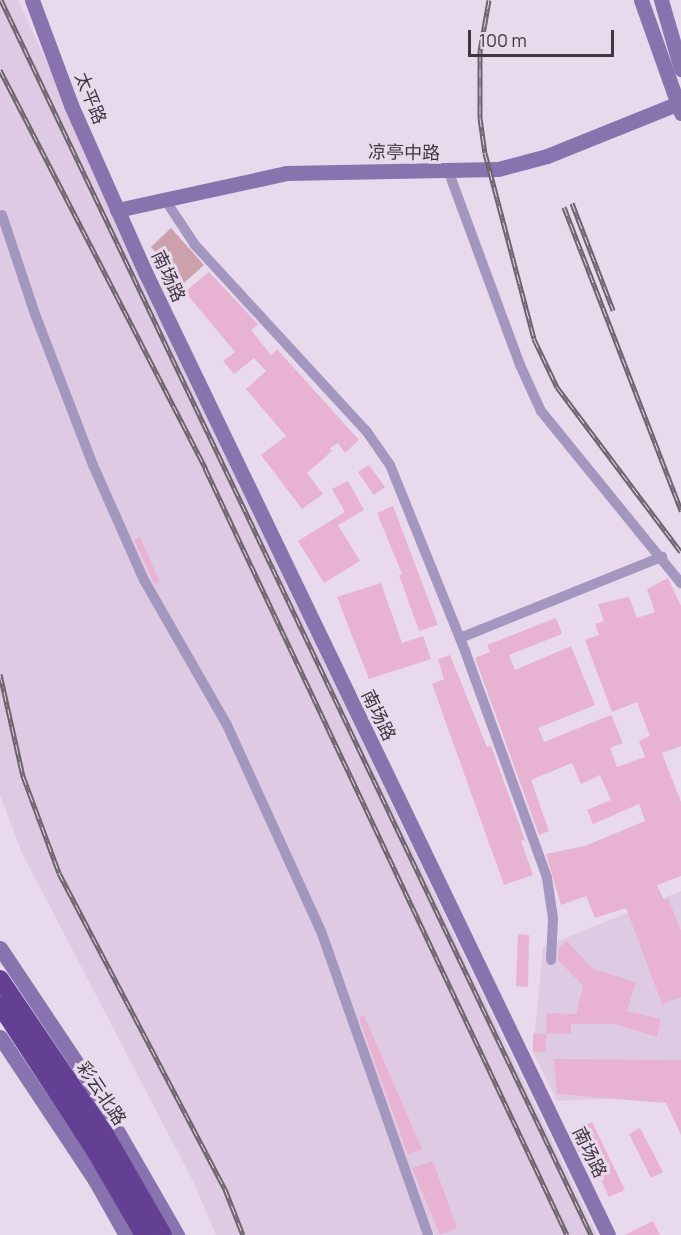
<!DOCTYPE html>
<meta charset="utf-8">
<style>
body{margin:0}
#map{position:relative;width:681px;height:1235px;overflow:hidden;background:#e9d9ec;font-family:Manrope,"Noto Sans SC",sans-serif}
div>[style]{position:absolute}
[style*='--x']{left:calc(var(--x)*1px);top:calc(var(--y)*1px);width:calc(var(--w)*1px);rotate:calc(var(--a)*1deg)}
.built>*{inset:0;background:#dfcae3}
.green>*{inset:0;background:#cda1ab}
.building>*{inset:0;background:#e8b3d2}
.street>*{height:10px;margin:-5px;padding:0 5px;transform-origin:5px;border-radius:5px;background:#a497bf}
.secondary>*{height:15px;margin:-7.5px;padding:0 7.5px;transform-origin:7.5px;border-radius:7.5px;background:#8873ae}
.highway>*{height:18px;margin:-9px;padding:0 9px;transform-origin:9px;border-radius:9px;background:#634094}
.rail>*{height:5px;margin-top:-2.5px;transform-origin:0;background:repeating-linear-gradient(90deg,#e9d9ec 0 9px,#6c636e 0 18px);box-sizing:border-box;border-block:2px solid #6c636e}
span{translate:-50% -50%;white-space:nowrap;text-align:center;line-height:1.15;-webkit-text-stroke:6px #e9d9ec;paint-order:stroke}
.street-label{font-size:18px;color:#3e373f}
.scale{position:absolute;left:468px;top:30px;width:146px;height:27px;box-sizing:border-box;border:3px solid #3e373f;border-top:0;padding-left:8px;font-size:18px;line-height:21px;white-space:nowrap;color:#3e373f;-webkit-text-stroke:4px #e9d9ec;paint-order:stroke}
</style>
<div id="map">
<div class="built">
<i style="clip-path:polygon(0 0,18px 0,252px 511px,597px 1235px,216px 1235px,195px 1185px,22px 853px,0 795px)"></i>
<i style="clip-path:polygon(681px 891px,681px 1121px,669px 1096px,557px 1101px,533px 1052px,543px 947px)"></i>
</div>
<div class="green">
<i style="clip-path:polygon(171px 228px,204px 265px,184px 283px,151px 247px)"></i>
</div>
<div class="building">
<i style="clip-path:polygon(209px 272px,258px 324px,251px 330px,271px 355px,277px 349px,359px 440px,345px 453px,338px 443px,330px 448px,332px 451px,307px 473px,323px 494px,302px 509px,261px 455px,286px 436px,246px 389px,266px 371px,254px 358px,234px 374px,223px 361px,235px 352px,185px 292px)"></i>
<i style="clip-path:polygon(369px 465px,385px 487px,374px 495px,358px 472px)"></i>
<i style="clip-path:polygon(348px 481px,364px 510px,338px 525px,360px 561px,324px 583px,298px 541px,345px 512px,332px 489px)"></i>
<i style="clip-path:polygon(393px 506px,438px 625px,419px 631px,399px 575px,402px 574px,377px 513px)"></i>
<i style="clip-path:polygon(140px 537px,160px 582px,155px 585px,134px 540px)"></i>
<i style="clip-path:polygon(668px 578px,681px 606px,681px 746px,662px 753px,681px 802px,681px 876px,657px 885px,664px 900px,668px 898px,681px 931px,681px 997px,662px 1004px,626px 908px,595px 918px,586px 896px,561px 905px,546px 854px,585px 846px,645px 821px,639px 804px,593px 824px,587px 810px,611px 800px,600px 775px,581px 784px,572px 763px,531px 780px,549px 831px,539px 835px,475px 658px,490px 652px,487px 645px,556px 618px,562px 634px,509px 655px,515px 670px,571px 646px,595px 705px,538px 728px,544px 742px,611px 715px,623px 743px,610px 748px,617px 767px,645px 757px,639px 741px,650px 736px,637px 702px,612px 712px,585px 640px,599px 635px,595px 624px,604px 621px,598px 604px,629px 597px,637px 618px,655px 612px,647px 589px)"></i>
<i style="clip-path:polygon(381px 583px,402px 643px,423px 636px,431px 659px,369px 679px,337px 597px)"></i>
<i style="clip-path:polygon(450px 655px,487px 747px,491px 746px,525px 840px,521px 841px,533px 875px,504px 885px,432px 684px,444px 679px,438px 659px)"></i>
<i style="clip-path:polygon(518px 934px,529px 935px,528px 987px,516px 986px)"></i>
<i style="clip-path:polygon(567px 941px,593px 969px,636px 982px,627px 1011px,661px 1019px,657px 1037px,614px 1024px,571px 1024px,571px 1034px,546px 1033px,547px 1013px,576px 1014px,583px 986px,558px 960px,559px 948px)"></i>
<i style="clip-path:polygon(364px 1015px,422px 1149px,408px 1155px,359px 1018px)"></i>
<i style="clip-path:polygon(533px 1034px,546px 1034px,546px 1052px,533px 1052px)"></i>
<i style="clip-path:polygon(554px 1059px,681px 1060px,681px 1135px,666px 1103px,557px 1094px)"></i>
<i style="clip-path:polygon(592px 1122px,625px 1190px,609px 1197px,587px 1151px,580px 1154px,574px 1143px,581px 1139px,576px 1129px)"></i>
<i style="clip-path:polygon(640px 1128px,663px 1172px,651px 1178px,629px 1134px)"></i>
<i style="clip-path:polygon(433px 1161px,457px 1228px,440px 1235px,412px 1168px)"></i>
<i style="clip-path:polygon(653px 1221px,660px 1235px,625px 1235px)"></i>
</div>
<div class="street">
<i style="--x:449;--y:173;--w:205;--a:69.7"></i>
<i style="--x:520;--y:365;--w:51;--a:65.5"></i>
<i style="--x:541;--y:411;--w:222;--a:50.9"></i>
<i style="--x:164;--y:198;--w:56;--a:56.6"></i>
<i style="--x:195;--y:245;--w:254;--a:47.4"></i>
<i style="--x:367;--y:432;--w:40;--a:55.1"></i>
<i style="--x:390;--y:465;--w:201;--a:68"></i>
<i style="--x:465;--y:651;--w:241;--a:70.1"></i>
<i style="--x:547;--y:878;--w:40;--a:81.5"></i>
<i style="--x:553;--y:918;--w:42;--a:92.7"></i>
<i style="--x:2;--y:215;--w:104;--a:71.6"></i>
<i style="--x:35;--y:314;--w:162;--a:69"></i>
<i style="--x:93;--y:465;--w:126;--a:66.1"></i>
<i style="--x:144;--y:580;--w:167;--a:60.2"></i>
<i style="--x:227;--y:725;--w:226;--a:65.5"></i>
<i style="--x:321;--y:931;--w:322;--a:70.6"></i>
<i style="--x:460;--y:638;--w:218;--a:-21.9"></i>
</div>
<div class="secondary">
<i style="--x:32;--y:0;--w:112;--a:69.6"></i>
<i style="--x:71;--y:105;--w:185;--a:66.1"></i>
<i style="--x:146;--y:274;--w:1066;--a:64.32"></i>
<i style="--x:641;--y:0;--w:120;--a:70.5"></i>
<i style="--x:661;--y:0;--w:72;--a:73.8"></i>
<i style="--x:117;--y:210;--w:173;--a:-12.3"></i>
<i style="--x:286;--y:173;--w:212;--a:-1.1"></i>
<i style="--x:498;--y:169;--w:51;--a:-14.9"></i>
<i style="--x:547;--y:156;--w:144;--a:-21.9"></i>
<i style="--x:0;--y:948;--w:159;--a:56.3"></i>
<i style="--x:88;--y:1080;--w:179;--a:60.1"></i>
<i style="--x:0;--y:1037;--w:172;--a:56.4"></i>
<i style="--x:95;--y:1180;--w:63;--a:60.6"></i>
</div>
<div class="highway">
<i style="--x:0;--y:979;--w:189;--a:56"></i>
<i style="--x:106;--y:1136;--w:114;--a:60.1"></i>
<i style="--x:0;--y:1005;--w:172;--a:56.9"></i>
<i style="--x:94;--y:1149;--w:99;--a:59.8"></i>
</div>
<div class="rail">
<i style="--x:1;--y:0;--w:1369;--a:64.46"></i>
<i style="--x:489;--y:0;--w:52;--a:100"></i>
<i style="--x:480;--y:51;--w:67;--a:90"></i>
<i style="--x:480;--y:118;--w:35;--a:82"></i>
<i style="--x:485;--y:153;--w:192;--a:75.2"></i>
<i style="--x:534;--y:339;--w:53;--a:64.4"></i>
<i style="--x:557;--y:387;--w:206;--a:53.1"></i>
<i style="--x:0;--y:70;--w:448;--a:62.7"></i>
<i style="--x:205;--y:468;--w:848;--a:64.73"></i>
<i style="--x:572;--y:203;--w:115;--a:69"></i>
<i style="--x:564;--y:207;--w:326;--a:68.9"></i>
<i style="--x:0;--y:674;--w:105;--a:77.3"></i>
<i style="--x:23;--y:776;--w:103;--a:69.6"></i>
<i style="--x:59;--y:873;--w:357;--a:62.3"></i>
<i style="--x:225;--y:1189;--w:49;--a:68.6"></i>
</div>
<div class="street-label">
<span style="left:91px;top:98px;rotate:68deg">太平路</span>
<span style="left:404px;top:152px;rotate:1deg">凉亭中路</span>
<span style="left:169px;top:276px;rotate:65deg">南场路</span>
<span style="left:379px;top:715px;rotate:64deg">南场路</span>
<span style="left:102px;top:1093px;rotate:56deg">彩云北路</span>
<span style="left:590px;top:1152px;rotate:64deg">南场路</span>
</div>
<div class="scale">100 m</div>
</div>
